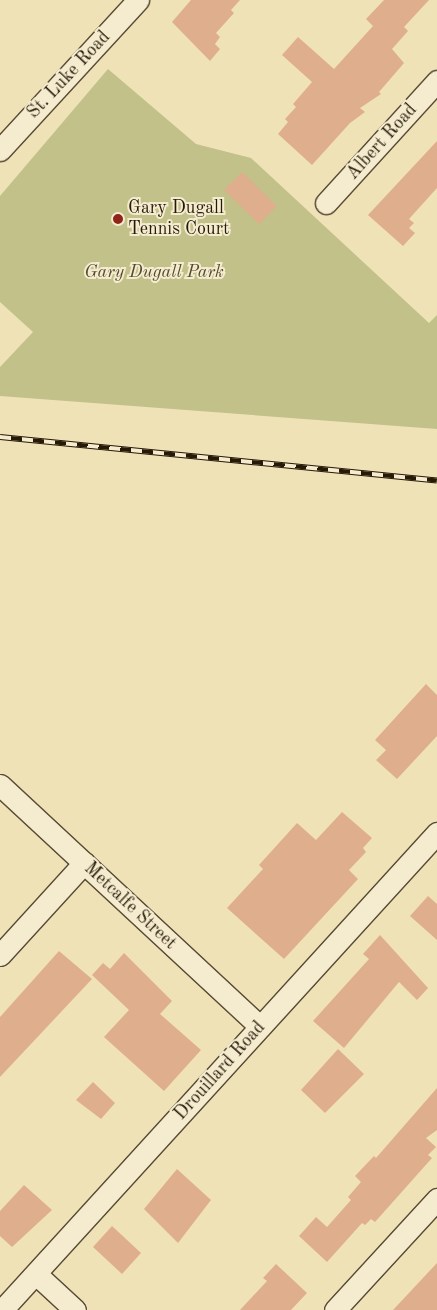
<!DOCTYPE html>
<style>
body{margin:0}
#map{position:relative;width:437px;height:1310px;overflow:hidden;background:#f0e2b7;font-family:"Old Standard TT",serif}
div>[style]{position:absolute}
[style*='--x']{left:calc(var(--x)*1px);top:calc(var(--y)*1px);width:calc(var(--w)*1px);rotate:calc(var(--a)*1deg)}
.green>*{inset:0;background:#c1c189}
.building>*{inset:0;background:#dfae8c}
.roads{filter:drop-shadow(1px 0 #584b34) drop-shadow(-1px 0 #584b34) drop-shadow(0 1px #584b34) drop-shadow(0 -1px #584b34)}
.minor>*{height:21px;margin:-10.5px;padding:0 10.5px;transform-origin:10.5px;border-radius:10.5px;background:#f5ecd0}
.rail>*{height:5.5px;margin-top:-2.75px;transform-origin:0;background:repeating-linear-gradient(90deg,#f5ecd0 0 11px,#261908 0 22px);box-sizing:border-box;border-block:1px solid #261908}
.dots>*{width:14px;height:14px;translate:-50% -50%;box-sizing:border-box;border:2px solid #f5ecd0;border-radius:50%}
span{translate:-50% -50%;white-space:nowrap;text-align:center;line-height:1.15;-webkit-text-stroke:4px #f5ecd0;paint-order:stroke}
.street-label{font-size:18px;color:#261908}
.poi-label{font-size:18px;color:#261908}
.left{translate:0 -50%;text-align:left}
.park-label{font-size:18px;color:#544b2f;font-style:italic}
</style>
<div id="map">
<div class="green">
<i style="clip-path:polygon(108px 69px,196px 144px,251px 158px,429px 323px,437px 315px,437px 429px,0 396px,0 367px,33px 332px,0 302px,0 196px)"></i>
</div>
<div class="building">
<i style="clip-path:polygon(191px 0,240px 0,231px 10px,234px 13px,216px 33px,220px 37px,215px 44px,220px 49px,210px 61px,172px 22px)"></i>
<i style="clip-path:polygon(384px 0,429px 0,404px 27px,408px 31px,392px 49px,404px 63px,379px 92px,381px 94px,360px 108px,365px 112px,350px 123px,312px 165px,278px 134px,288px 122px,285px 119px,296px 107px,293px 104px,312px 82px,282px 55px,298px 37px,334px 69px,373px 26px,366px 19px)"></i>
<i style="clip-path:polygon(437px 141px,437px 188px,409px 219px,414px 223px,409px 228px,415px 233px,403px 246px,368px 215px)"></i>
<i style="clip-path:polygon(242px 172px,277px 206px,259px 224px,224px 190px)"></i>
<i style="clip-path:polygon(426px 684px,437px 695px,437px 736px,397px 779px,376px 760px,386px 750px,375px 740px)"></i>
<i style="clip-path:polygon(342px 812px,372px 838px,363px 848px,366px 852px,349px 870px,358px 879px,284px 959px,227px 908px,263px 869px,259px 865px,297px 823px,316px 840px)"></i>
<i style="clip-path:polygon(428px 896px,437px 904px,437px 940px,410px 916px)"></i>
<i style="clip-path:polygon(380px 935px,428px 988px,417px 1000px,399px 982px,344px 1048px,313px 1021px,369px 959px,363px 954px)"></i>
<i style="clip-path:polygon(59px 951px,92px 979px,0 1077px,0 1017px)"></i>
<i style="clip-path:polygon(124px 953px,172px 1001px,160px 1014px,201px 1050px,164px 1091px,104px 1037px,129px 1010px,92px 975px,103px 963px,110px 969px)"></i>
<i style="clip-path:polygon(338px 1049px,364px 1074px,325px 1113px,301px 1090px)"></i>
<i style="clip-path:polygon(93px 1082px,115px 1103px,101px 1119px,76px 1100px)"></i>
<i style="clip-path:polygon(437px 1088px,437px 1130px,426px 1138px,436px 1147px,428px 1155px,432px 1158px,375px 1222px,371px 1219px,365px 1225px,362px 1223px,327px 1262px,299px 1236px,316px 1217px,327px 1227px,351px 1200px,348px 1197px,361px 1182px,355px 1176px,374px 1156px,376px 1158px)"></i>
<i style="clip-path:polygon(177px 1169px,211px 1200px,178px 1243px,144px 1209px)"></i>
<i style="clip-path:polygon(24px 1185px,52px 1210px,12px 1247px,0 1236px,0 1211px)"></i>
<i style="clip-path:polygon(112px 1226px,141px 1253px,122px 1274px,93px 1247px)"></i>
<i style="clip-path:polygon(437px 1263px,437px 1310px,393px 1310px)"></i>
<i style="clip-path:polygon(276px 1264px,307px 1293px,291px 1310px,240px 1310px,267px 1281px,263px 1278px)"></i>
</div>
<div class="roads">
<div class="minor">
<i style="--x:0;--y:150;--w:204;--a:-47.4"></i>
<i style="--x:326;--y:203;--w:165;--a:-47.7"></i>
<i style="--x:0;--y:785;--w:355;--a:42.9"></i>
<i style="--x:0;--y:955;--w:125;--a:-47.6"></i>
<i style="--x:36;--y:1274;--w:53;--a:42.7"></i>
<i style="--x:2;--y:1310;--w:646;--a:-47.64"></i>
<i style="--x:335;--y:1310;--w:151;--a:-47.4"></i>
</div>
</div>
<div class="rail">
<i style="--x:0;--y:437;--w:439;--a:5.7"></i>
</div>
<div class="dots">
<i style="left:118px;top:219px;background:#8f2418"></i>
</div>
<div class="street-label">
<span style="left:69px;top:75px;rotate:-47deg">St. Luke Road</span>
<span style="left:382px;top:142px;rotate:-48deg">Albert Road</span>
<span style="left:130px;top:906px;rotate:43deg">Metcalfe Street</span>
<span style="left:220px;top:1071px;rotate:-48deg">Drouillard Road</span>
</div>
<div class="poi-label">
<span class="left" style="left:128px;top:219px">Gary Dugall<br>Tennis Court</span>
</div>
<div class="park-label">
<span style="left:154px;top:272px">Gary Dugall Park</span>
</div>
</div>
